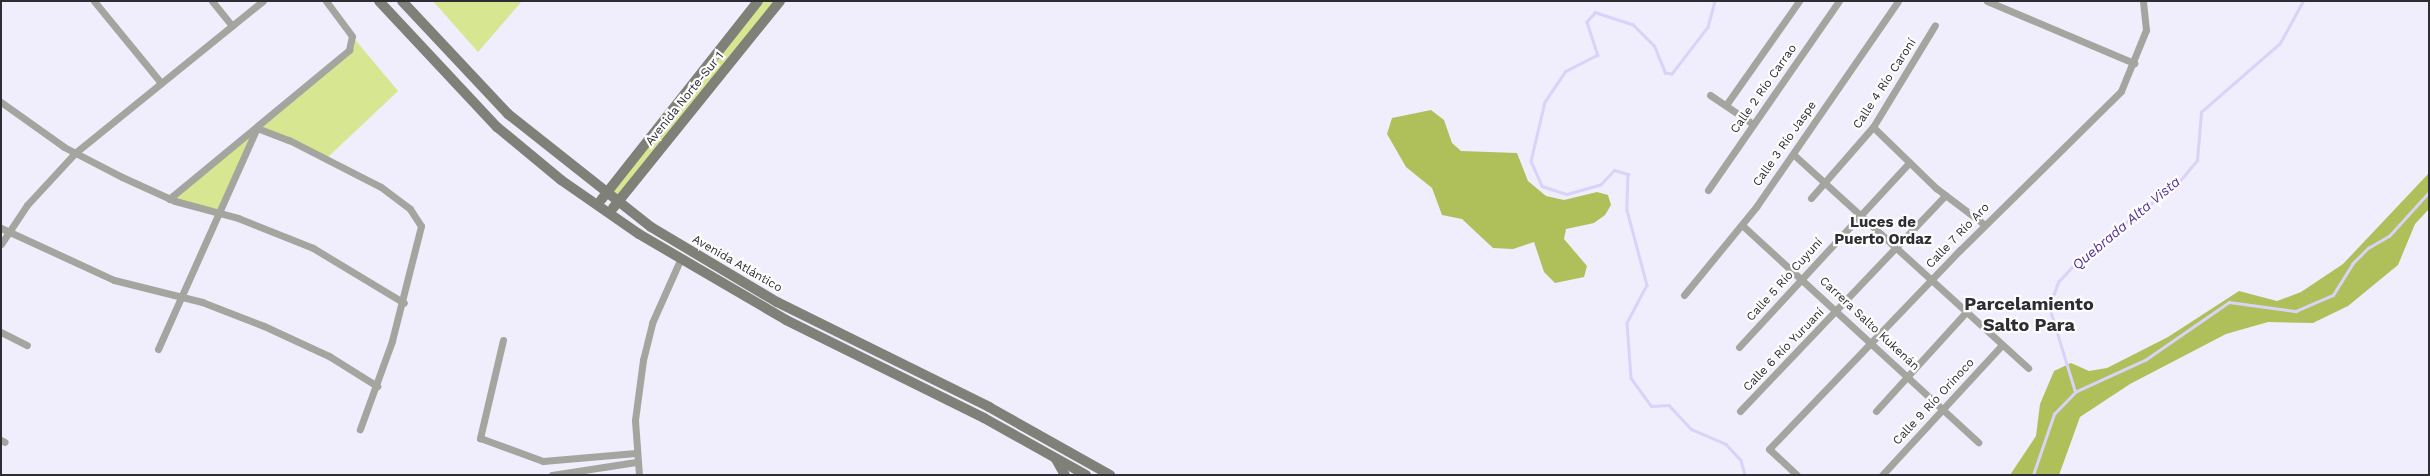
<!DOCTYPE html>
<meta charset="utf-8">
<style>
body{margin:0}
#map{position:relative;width:2430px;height:476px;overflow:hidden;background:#f0edfc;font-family:"Work Sans",sans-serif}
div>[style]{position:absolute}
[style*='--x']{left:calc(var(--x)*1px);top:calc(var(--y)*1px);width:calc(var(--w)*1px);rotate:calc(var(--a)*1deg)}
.green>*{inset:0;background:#d6e691}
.forest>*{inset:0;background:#afc05a}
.stream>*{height:2.5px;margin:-1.25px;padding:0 1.25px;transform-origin:1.25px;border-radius:1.25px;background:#dad2f8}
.street>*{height:7px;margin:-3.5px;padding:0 3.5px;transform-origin:3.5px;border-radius:3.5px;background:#a4a59f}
.secondary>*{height:10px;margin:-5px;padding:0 5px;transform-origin:5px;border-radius:5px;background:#7f8178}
span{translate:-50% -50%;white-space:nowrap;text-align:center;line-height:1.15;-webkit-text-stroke:4.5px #fdfdfd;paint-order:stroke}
.street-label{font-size:12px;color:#2e2d33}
.water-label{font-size:14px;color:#542f96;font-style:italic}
.quarter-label{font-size:15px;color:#2e2d33;font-weight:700}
.district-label{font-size:18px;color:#2e2d33;font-weight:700}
.frame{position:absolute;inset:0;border:2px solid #2e2d33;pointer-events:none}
</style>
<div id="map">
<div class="green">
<i style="clip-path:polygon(433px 1px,522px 1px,478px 52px)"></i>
<i style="clip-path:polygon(758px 1px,780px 1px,617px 203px,605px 194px)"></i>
<i style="clip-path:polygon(352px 36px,398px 91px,328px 157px,257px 128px,218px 214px,169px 199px,349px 51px)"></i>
</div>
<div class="forest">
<i style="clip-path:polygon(1431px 110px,1444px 120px,1452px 143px,1461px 151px,1517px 153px,1528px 181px,1546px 196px,1564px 200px,1597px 192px,1608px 195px,1611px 205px,1605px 215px,1594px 223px,1566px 229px,1564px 239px,1587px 266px,1584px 277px,1555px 283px,1544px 272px,1534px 242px,1513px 249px,1493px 248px,1462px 219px,1442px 215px,1432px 188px,1406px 167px,1387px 134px,1392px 118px)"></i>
<i style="clip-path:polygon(2429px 173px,2429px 209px,2415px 224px,2398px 265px,2348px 306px,2313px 323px,2268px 322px,2226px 334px,2130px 384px,2080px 417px,2059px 475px,2010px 475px,2036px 436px,2040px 404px,2054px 371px,2071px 363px,2089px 371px,2107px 368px,2168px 337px,2239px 291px,2277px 301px,2301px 292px,2343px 264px)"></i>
</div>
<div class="stream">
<i style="--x:1715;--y:1;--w:27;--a:105"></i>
<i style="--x:1708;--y:27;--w:59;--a:127.5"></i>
<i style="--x:1672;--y:74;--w:7;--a:-172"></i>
<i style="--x:1665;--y:73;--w:29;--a:-112"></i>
<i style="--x:1654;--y:46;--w:30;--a:-135"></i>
<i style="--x:1633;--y:25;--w:40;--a:-162"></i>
<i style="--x:1595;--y:13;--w:12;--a:132"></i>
<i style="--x:1587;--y:22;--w:35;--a:72"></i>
<i style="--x:1598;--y:55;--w:36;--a:153"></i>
<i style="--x:1566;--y:71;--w:37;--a:124"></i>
<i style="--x:1545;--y:102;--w:61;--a:103.3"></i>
<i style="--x:1531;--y:161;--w:27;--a:66"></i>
<i style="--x:1542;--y:186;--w:26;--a:18"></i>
<i style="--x:1567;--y:194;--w:35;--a:-16"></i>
<i style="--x:1601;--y:184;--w:19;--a:-47"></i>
<i style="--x:1614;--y:170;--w:15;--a:16"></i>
<i style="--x:1628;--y:174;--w:36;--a:92"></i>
<i style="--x:1627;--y:210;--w:78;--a:75.1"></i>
<i style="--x:1647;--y:285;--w:43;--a:117.8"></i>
<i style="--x:1627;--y:323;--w:55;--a:85.8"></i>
<i style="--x:1631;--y:378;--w:34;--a:54"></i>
<i style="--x:1651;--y:406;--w:18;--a:-3"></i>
<i style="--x:1669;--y:405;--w:33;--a:47"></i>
<i style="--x:1691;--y:429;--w:38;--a:23"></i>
<i style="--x:1726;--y:444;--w:22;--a:47"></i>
<i style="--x:1741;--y:460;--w:16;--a:75"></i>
<i style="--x:2075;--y:392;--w:89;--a:-107"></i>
<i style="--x:2049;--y:307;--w:27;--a:-70"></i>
<i style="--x:2058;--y:282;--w:37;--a:-47"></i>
<i style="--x:2083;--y:255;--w:119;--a:-37.2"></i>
<i style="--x:2178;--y:183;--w:30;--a:-50"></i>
<i style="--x:2197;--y:160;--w:48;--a:-85.2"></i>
<i style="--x:2201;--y:112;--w:105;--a:-41.1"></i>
<i style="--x:2280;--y:43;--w:48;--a:-61.3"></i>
<i style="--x:2033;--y:475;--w:65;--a:-71"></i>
<i style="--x:2054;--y:414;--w:30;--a:-46"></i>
<i style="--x:2075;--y:392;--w:77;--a:-24.6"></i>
<i style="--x:2145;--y:360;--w:102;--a:-34.6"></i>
<i style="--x:2229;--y:302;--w:68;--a:7.7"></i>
<i style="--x:2296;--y:311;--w:40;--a:-23.4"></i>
<i style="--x:2333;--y:295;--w:36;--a:-58"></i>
<i style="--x:2352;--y:264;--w:23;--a:-45"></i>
<i style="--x:2368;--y:248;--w:24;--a:-30"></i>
<i style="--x:2389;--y:236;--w:59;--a:-47.7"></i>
</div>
<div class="street">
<i style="--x:94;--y:1;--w:106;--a:50.7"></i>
<i style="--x:212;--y:1;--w:32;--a:51"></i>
<i style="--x:1987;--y:1;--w:160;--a:22.9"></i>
<i style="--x:1710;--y:95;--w:52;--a:34"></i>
<i style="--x:1;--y:102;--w:77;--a:35.5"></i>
<i style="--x:64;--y:147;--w:65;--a:27.3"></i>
<i style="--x:122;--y:177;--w:58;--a:24.4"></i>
<i style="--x:175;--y:201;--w:65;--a:15.1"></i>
<i style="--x:238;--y:218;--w:81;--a:21.8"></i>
<i style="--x:313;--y:248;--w:106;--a:31.1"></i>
<i style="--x:1726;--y:105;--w:127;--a:-54.9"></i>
<i style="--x:1873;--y:127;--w:88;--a:44.1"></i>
<i style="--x:1936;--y:188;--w:61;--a:37.1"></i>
<i style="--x:1793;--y:154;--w:318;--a:42.3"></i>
<i style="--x:1708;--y:190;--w:230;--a:-55.3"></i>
<i style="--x:1811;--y:198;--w:94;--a:-48.9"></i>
<i style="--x:1873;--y:127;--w:119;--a:-58.7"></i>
<i style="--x:169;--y:199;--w:234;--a:-39.6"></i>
<i style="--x:349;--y:50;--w:14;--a:-78"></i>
<i style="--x:352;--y:36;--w:44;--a:-126.6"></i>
<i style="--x:1742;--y:225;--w:321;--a:42.6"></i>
<i style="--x:1;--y:228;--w:124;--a:24.7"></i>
<i style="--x:114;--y:280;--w:91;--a:14"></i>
<i style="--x:202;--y:302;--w:66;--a:21.2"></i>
<i style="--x:264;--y:326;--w:72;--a:24.8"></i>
<i style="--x:329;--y:356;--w:57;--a:32"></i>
<i style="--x:1;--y:244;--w:47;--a:-56.3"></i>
<i style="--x:27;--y:205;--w:71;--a:-47.3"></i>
<i style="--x:75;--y:153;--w:242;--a:-39"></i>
<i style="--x:1684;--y:295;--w:114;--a:-50.7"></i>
<i style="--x:1756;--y:207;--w:250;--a:-55.4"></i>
<i style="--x:1;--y:332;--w:29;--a:27"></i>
<i style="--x:503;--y:340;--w:101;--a:103.2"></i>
<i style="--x:480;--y:438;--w:67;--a:20.1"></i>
<i style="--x:543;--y:461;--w:93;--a:-4.9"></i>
<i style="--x:1739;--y:347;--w:251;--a:-47.3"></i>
<i style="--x:158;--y:349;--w:242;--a:-65.9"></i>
<i style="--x:257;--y:128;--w:34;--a:21"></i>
<i style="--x:289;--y:140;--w:103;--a:27.1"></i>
<i style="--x:381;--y:187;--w:36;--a:37"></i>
<i style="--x:410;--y:209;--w:20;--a:57"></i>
<i style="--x:421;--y:226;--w:119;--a:104.2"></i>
<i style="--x:392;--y:341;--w:94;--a:110"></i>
<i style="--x:1740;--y:411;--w:298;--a:-46.4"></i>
<i style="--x:1876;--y:411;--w:134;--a:-47.7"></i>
<i style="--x:1;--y:440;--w:4;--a:27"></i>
<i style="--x:552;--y:475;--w:85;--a:-8.8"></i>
<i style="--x:639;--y:475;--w:55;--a:-94.2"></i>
<i style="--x:635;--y:420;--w:61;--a:-82.4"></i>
<i style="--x:643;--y:360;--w:38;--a:-76"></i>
<i style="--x:652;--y:323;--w:69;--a:-66"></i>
<i style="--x:1797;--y:475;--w:38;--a:-137"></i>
<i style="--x:1769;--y:449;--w:276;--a:-46.2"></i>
<i style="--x:1960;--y:250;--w:226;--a:-44.6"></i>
<i style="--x:2121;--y:91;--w:66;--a:-67.7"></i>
<i style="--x:2146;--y:30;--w:29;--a:-96"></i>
<i style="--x:1882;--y:475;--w:177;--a:-47.3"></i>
</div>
<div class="secondary">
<i style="--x:379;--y:1;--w:173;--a:46.9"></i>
<i style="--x:497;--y:127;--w:83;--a:39.6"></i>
<i style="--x:561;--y:180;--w:95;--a:34.7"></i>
<i style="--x:639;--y:234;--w:170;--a:30.3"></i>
<i style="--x:786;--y:320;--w:221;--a:26.3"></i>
<i style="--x:984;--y:418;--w:117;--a:29.2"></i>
<i style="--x:402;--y:1;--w:155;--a:46.8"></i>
<i style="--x:508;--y:114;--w:182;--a:38.3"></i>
<i style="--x:651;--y:227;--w:147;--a:30.8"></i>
<i style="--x:777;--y:302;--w:237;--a:26.3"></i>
<i style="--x:989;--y:407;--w:139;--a:29.3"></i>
<i style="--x:601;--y:200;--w:253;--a:-51.7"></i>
<i style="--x:613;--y:208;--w:266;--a:-51.1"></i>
<i style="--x:1056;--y:459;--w:18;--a:61"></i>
</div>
<div class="street-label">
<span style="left:1885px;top:84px;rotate:-57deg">Calle 4 Río Caroní</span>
<span style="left:1764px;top:89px;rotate:-55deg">Calle 2 Río Carrao</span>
<span style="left:685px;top:99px;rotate:-51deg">Avenida Norte-Sur 1</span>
<span style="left:1785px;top:144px;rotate:-55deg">Calle 3 Río Jaspe</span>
<span style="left:1958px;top:236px;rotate:-46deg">Calle 7 Río Aro</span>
<span style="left:737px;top:264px;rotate:30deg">Avenida Atlántico</span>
<span style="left:1785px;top:280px;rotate:-48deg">Calle 5 Río Cuyuní</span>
<span style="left:1869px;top:324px;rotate:43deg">Carrera Salto Kukenán</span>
<span style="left:1784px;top:350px;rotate:-46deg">Calle 6 Río Yuruaní</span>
<span style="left:1934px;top:402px;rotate:-47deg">Calle 9 Río Orinoco</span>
</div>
<div class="water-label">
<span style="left:2126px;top:223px;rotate:-40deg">Quebrada Alta Vista</span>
</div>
<div class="quarter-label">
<span style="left:1883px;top:231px">Luces de<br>Puerto Ordaz</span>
</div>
<div class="district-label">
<span style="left:2029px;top:315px">Parcelamiento<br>Salto Para</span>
</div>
<div class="frame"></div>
</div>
